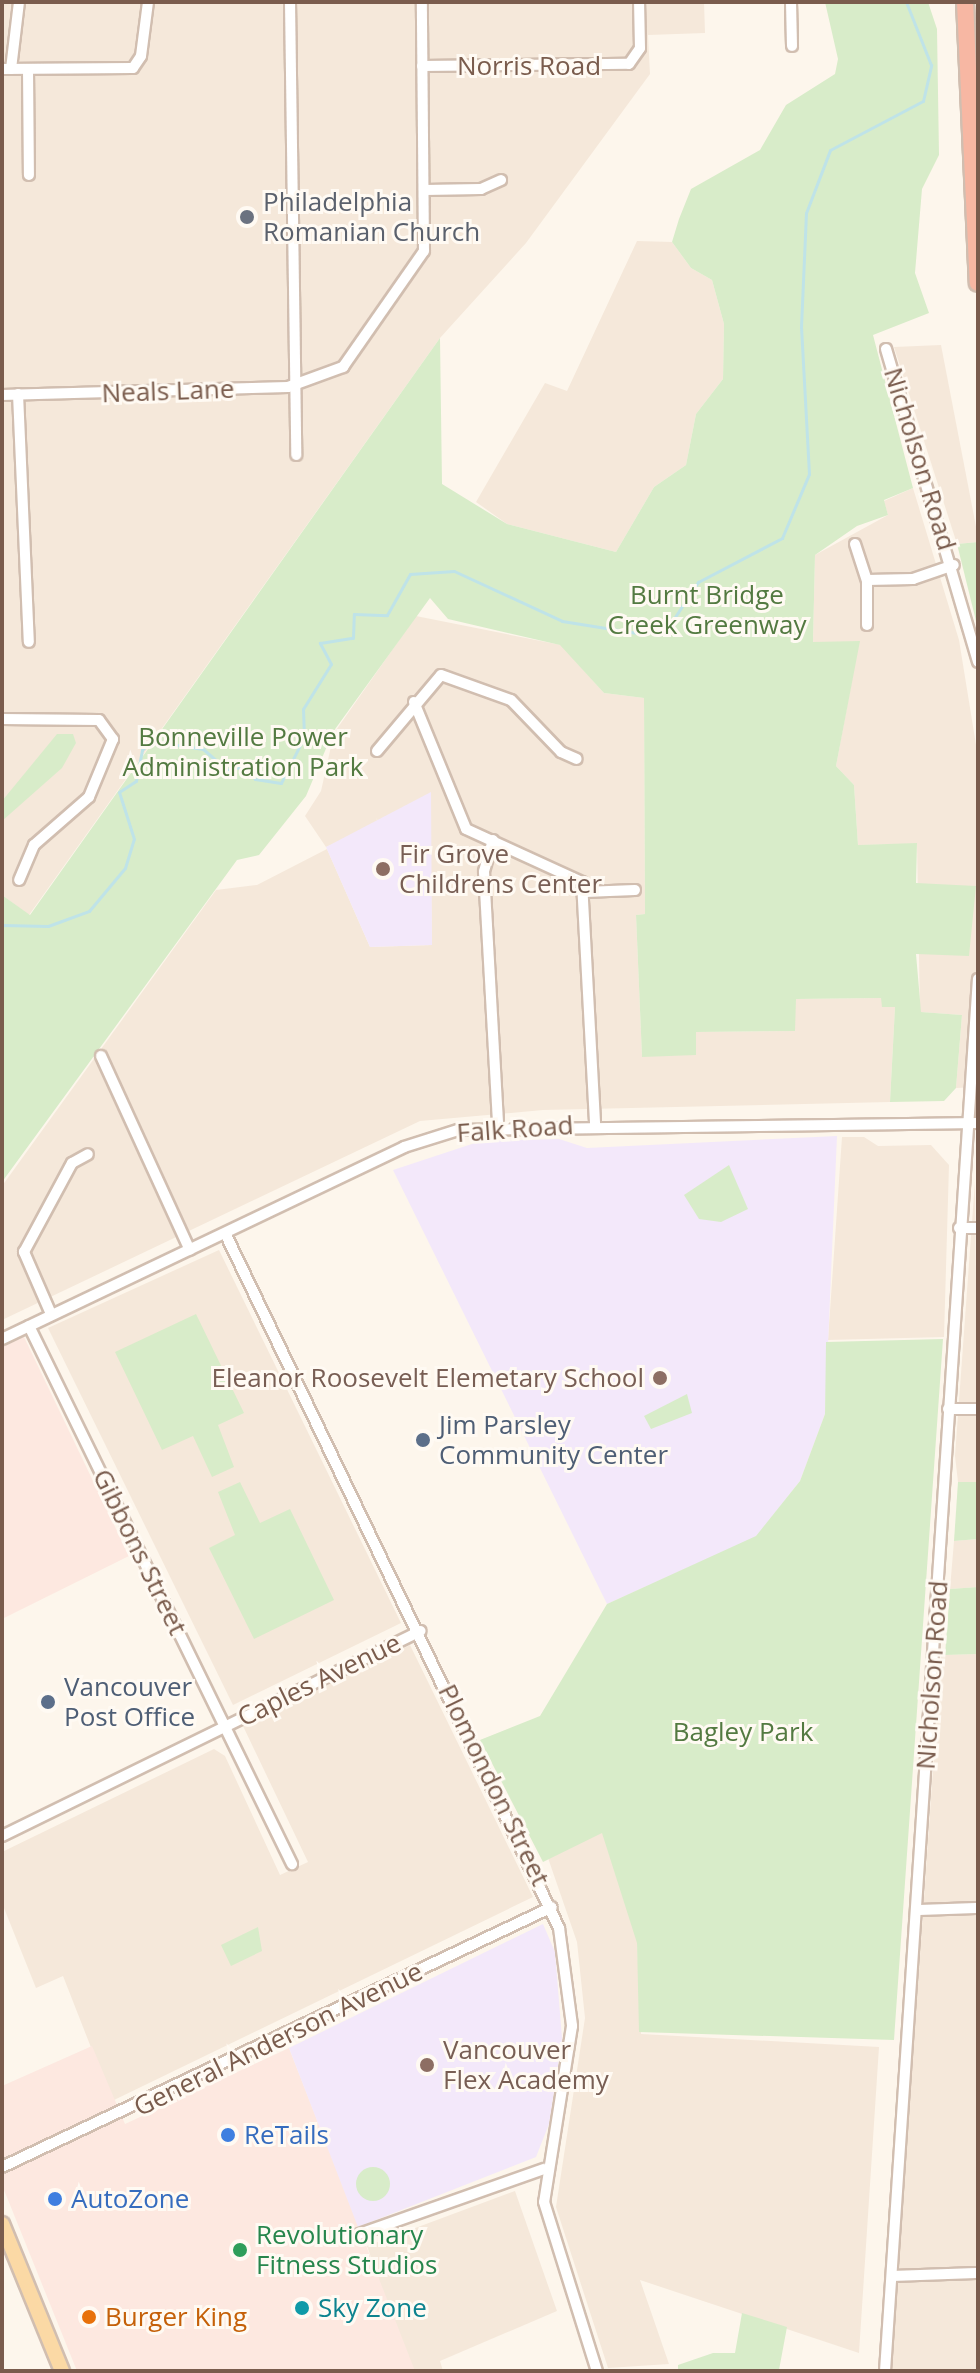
<!DOCTYPE html>
<style>
body{margin:0}
#map{position:relative;width:980px;height:2373px;overflow:hidden;background:#fdf6ec;font-family:"Open Sans",sans-serif}
div>[style]{position:absolute}
[style*='--x']{left:calc(var(--x)*1px);top:calc(var(--y)*1px);width:calc(var(--w)*1px);rotate:calc(var(--a)*1deg)}
.residential>*{inset:0;background:#f5e8da}
.commercial>*{inset:0;background:#fde8e0}
.education>*{inset:0;background:#f3e8fa}
.green>*{inset:0;background:#d8ecc9}
.round{border-radius:50%}
.stream>*{height:3px;margin:-1.5px;padding:0 1.5px;transform-origin:1.5px;border-radius:1.5px;background:#bfe3e8}
.roads{filter:drop-shadow(2px 0 #d1beb0) drop-shadow(-2px 0 #d1beb0) drop-shadow(0 2px #d1beb0) drop-shadow(0 -2px #d1beb0)}
.minor>*{height:10px;margin:-5px;padding:0 5px;transform-origin:5px;border-radius:5px;background:#fff}
.major>*{height:14px;margin:-7px;padding:0 7px;transform-origin:7px;border-radius:7px;background:#fbd9a5}
.highway>*{height:16px;margin:-8px;padding:0 8px;transform-origin:8px;border-radius:8px;background:#f7b7a3}
.dots>*{width:22px;height:22px;translate:-50% -50%;box-sizing:border-box;border:4px solid #fffaf3;border-radius:50%}
span{translate:-50% -50%;white-space:nowrap;text-align:center;line-height:1.15;-webkit-text-stroke:6px #fffaf3;paint-order:stroke}
.street-label{font-size:26px;color:#7a5c4d}
.worship-label{font-size:26px;color:#5b616d}
.left{translate:0 -50%;text-align:left}
.park-label{font-size:26px;color:#537a41}
.education-label{font-size:26px;color:#785e54}
.right{translate:-100% -50%;text-align:right}
.service-label{font-size:26px;color:#4e5e75}
.shop-label{font-size:26px;color:#366cbe}
.leisure-label{font-size:26px;color:#27864d}
.culture-label{font-size:26px;color:#0d838f}
.food-label{font-size:26px;color:#c56008}
.frame{position:absolute;inset:0;border:4px solid #7a5c4d;pointer-events:none}
</style>
<div id="map">
<div class="residential">
<i style="clip-path:polygon(2px 2px,704px 2px,705px 33px,648px 35px,650px 74px,526px 243px,440px 338px,29px 915px,2px 895px)"></i>
<i style="clip-path:polygon(637px 241px,672px 242px,691px 268px,712px 280px,724px 324px,723px 379px,696px 414px,686px 465px,654px 487px,616px 552px,507px 524px,476px 502px,545px 383px,567px 391px)"></i>
<i style="clip-path:polygon(941px 345px,978px 537px,978px 542px,957px 544px,894px 347px)"></i>
<i style="clip-path:polygon(913px 488px,959px 640px,977px 751px,978px 1087px,956px 1088px,962px 1015px,920px 1012px,917px 844px,858px 845px,854px 785px,836px 766px,859px 642px,813px 643px,815px 555px,888px 515px,884px 501px)"></i>
<i style="clip-path:polygon(416px 616px,561px 645px,604px 693px,644px 698px,645px 914px,636px 915px,642px 1057px,695px 1032px,795px 1031px,795px 999px,881px 998px,895px 1007px,890px 1102px,543px 1110px,420px 1121px,2px 1320px,2px 1186px,216px 890px,257px 885px,327px 849px,370px 947px,432px 945px,431px 889px,376px 818px,379px 824px,326px 847px,305px 816px,321px 791px,334px 733px)"></i>
<i style="clip-path:polygon(842px 1137px,864px 1137px,878px 1146px,931px 1145px,949px 1165px,944px 1337px,828px 1340px)"></i>
<i style="clip-path:polygon(975px 1181px,978px 1482px,958px 1482px,955px 1456px)"></i>
<i style="clip-path:polygon(219px 1250px,401px 1623px,233px 1705px,48px 1328px)"></i>
<i style="clip-path:polygon(978px 1539px,978px 1587px,950px 1589px,954px 1541px)"></i>
<i style="clip-path:polygon(410px 1645px,533px 1897px,112px 2101px,63px 1976px,36px 1988px,2px 1903px,2px 1852px,214px 1749px,225px 1756px,280px 1875px,308px 1862px,243px 1726px)"></i>
<i style="clip-path:polygon(978px 1654px,978px 2371px,891px 2371px,941px 1655px)"></i>
<i style="clip-path:polygon(603px 1831px,637px 1940px,641px 2034px,879px 2047px,859px 2353px,640px 2280px,669px 2364px,608px 2368px,556px 2207px,585px 2018px,577px 1942px,548px 1858px)"></i>
<i style="clip-path:polygon(515px 2191px,557px 2311px,440px 2361px,443px 2371px,411px 2371px,367px 2246px)"></i>
</div>
<div class="commercial">
<i style="clip-path:polygon(24px 1337px,129px 1556px,2px 1619px,2px 1347px)"></i>
<i style="clip-path:polygon(92px 2046px,125px 2124px,289px 2048px,415px 2371px,77px 2371px,2px 2185px,2px 2086px)"></i>
</div>
<div class="education">
<i style="clip-path:polygon(431px 792px,432px 945px,370px 947px,326px 847px)"></i>
<i style="clip-path:polygon(837px 1136px,825px 1414px,800px 1481px,756px 1537px,607px 1604px,393px 1170px,481px 1141px,559px 1139px,587px 1148px)"></i>
<i style="clip-path:polygon(543px 1924px,555px 1952px,562px 2038px,549px 2124px,536px 2157px,358px 2227px,289px 2048px)"></i>
</div>
<div class="green">
<i style="clip-path:polygon(825px 2px,928px 2px,937px 29px,939px 155px,922px 189px,915px 273px,929px 313px,873px 335px,913px 488px,884px 500px,888px 515px,857px 526px,815px 555px,813px 642px,860px 641px,836px 766px,854px 785px,858px 845px,917px 843px,916px 883px,976px 886px,969px 956px,916px 954px,921px 1012px,962px 1015px,956px 1088px,944px 1101px,890px 1102px,895px 1007px,882px 1007px,881px 998px,796px 999px,795px 1031px,696px 1032px,696px 1055px,642px 1057px,636px 915px,645px 914px,644px 698px,604px 693px,560px 645px,448px 619px,430px 598px,333px 732px,306px 796px,259px 855px,237px 860px,2px 1182px,2px 895px,30px 915px,440px 338px,442px 484px,507px 524px,616px 552px,654px 487px,686px 465px,696px 414px,723px 379px,724px 324px,712px 280px,691px 268px,672px 242px,679px 219px,691px 189px,760px 150px,786px 105px,835px 74px,838px 59px)"></i>
<i style="clip-path:polygon(978px 542px,978px 629px,957px 544px)"></i>
<i style="clip-path:polygon(57px 734px,73px 734px,76px 743px,62px 768px,2px 821px,2px 801px)"></i>
<i style="clip-path:polygon(729px 1165px,748px 1209px,721px 1222px,699px 1219px,684px 1195px)"></i>
<i style="clip-path:polygon(196px 1314px,244px 1413px,218px 1425px,234px 1467px,212px 1477px,193px 1436px,162px 1450px,115px 1352px)"></i>
<i style="clip-path:polygon(943px 1339px,894px 2040px,639px 2032px,637px 1943px,602px 1833px,543px 1862px,480px 1740px,540px 1716px,607px 1604px,756px 1536px,800px 1481px,825px 1414px,826px 1342px)"></i>
<i style="clip-path:polygon(687px 1394px,692px 1413px,651px 1429px,644px 1416px)"></i>
<i style="clip-path:polygon(240px 1482px,260px 1523px,290px 1509px,334px 1600px,254px 1639px,209px 1548px,235px 1535px,218px 1492px)"></i>
<i style="clip-path:polygon(958px 1482px,978px 1482px,978px 1539px,954px 1541px)"></i>
<i style="clip-path:polygon(978px 1587px,978px 1654px,945px 1655px,950px 1589px)"></i>
<i style="clip-path:polygon(258px 1927px,262px 1951px,231px 1966px,221px 1945px)"></i>
<i class="round" style="left:356px;top:2167px;width:34px;height:34px"></i>
<i style="clip-path:polygon(742px 2313px,787px 2327px,779px 2370px,678px 2371px,678px 2365px,713px 2353px,735px 2353px)"></i>
</div>
<div class="stream">
<i style="--x:2;--y:925;--w:46;--a:1.2"></i>
<i style="--x:48;--y:926;--w:44;--a:-20.1"></i>
<i style="--x:89;--y:911;--w:56;--a:-50.1"></i>
<i style="--x:125;--y:868;--w:30;--a:-73"></i>
<i style="--x:134;--y:839;--w:49;--a:-107.7"></i>
<i style="--x:119;--y:792;--w:20;--a:-33"></i>
<i style="--x:136;--y:781;--w:32;--a:-79"></i>
<i style="--x:142;--y:750;--w:13;--a:-45"></i>
<i style="--x:151;--y:741;--w:53;--a:8.7"></i>
<i style="--x:203;--y:749;--w:32;--a:41"></i>
<i style="--x:227;--y:770;--w:17;--a:-13"></i>
<i style="--x:244;--y:766;--w:17;--a:50"></i>
<i style="--x:255;--y:779;--w:26;--a:9"></i>
<i style="--x:281;--y:783;--w:51;--a:-63.4"></i>
<i style="--x:304;--y:737;--w:28;--a:-92"></i>
<i style="--x:303;--y:709;--w:53;--a:-58.1"></i>
<i style="--x:331;--y:664;--w:24;--a:-118"></i>
<i style="--x:320;--y:643;--w:33;--a:-9"></i>
<i style="--x:353;--y:638;--w:24;--a:-88"></i>
<i style="--x:354;--y:614;--w:33;--a:2"></i>
<i style="--x:387;--y:615;--w:47;--a:-60.7"></i>
<i style="--x:410;--y:574;--w:44;--a:-3.9"></i>
<i style="--x:454;--y:571;--w:119;--a:24.8"></i>
<i style="--x:562;--y:621;--w:76;--a:9.1"></i>
<i style="--x:637;--y:633;--w:33;--a:-12"></i>
<i style="--x:669;--y:626;--w:53;--a:-56.6"></i>
<i style="--x:698;--y:582;--w:95;--a:-27.6"></i>
<i style="--x:782;--y:538;--w:69;--a:-67.1"></i>
<i style="--x:809;--y:474;--w:147;--a:-93.1"></i>
<i style="--x:801;--y:327;--w:114;--a:-87.5"></i>
<i style="--x:806;--y:213;--w:67;--a:-69.1"></i>
<i style="--x:830;--y:150;--w:105;--a:-27.8"></i>
<i style="--x:923;--y:101;--w:37;--a:-77"></i>
<i style="--x:931;--y:65;--w:68;--a:-111.6"></i>
</div>
<div class="roads">
<div class="minor">
<i style="--x:290;--y:2;--w:453;--a:89.2"></i>
<i style="--x:791;--y:2;--w:44;--a:88.7"></i>
<i style="--x:422;--y:66;--w:207;--a:-0.6"></i>
<i style="--x:629;--y:64;--w:19;--a:-55"></i>
<i style="--x:640;--y:48;--w:46;--a:-91.2"></i>
<i style="--x:2;--y:69;--w:131;--a:-0.4"></i>
<i style="--x:133;--y:68;--w:14;--a:-56"></i>
<i style="--x:141;--y:56;--w:54;--a:-82.6"></i>
<i style="--x:11;--y:69;--w:67;--a:-83.2"></i>
<i style="--x:28;--y:69;--w:106;--a:89.5"></i>
<i style="--x:425;--y:190;--w:56;--a:-1"></i>
<i style="--x:481;--y:189;--w:22;--a:-24"></i>
<i style="--x:886;--y:349;--w:326;--a:73.6"></i>
<i style="--x:18;--y:394;--w:248;--a:87.5"></i>
<i style="--x:2;--y:395;--w:286;--a:-1.6"></i>
<i style="--x:288;--y:387;--w:59;--a:-20"></i>
<i style="--x:343;--y:367;--w:141;--a:-55.1"></i>
<i style="--x:424;--y:251;--w:249;--a:-90.5"></i>
<i style="--x:855;--y:544;--w:38;--a:72"></i>
<i style="--x:867;--y:580;--w:45;--a:90"></i>
<i style="--x:867;--y:580;--w:46;--a:-1.2"></i>
<i style="--x:913;--y:579;--w:43;--a:-18.9"></i>
<i style="--x:414;--y:702;--w:137;--a:67.7"></i>
<i style="--x:466;--y:829;--w:128;--a:24.6"></i>
<i style="--x:582;--y:882;--w:242;--a:86.9"></i>
<i style="--x:2;--y:719;--w:97;--a:0.6"></i>
<i style="--x:99;--y:720;--w:24;--a:54"></i>
<i style="--x:113;--y:739;--w:63;--a:112.5"></i>
<i style="--x:89;--y:797;--w:73;--a:138.9"></i>
<i style="--x:34;--y:845;--w:38;--a:113"></i>
<i style="--x:377;--y:751;--w:99;--a:-49.9"></i>
<i style="--x:441;--y:675;--w:74;--a:19.7"></i>
<i style="--x:511;--y:700;--w:72;--a:46.1"></i>
<i style="--x:561;--y:752;--w:17;--a:24"></i>
<i style="--x:493;--y:840;--w:33;--a:106"></i>
<i style="--x:484;--y:872;--w:253;--a:86.8"></i>
<i style="--x:584;--y:892;--w:51;--a:-2.2"></i>
<i style="--x:101;--y:1056;--w:213;--a:65.4"></i>
<i style="--x:959;--y:1228;--w:19;--a:0"></i>
<i style="--x:225;--y:1233;--w:771;--a:64.33"></i>
<i style="--x:559;--y:1928;--w:99;--a:82.4"></i>
<i style="--x:572;--y:2026;--w:178;--a:99"></i>
<i style="--x:544;--y:2202;--w:177;--a:72.6"></i>
<i style="--x:51;--y:1314;--w:68;--a:-113.5"></i>
<i style="--x:24;--y:1252;--w:101;--a:-61.7"></i>
<i style="--x:72;--y:1163;--w:18;--a:-29"></i>
<i style="--x:29;--y:1326;--w:599;--a:63.95"></i>
<i style="--x:2;--y:1339;--w:445;--a:-25.5"></i>
<i style="--x:404;--y:1147;--w:57;--a:-17.5"></i>
<i style="--x:458;--y:1130;--w:520;--a:-0.77"></i>
<i style="--x:948;--y:1409;--w:30;--a:0"></i>
<i style="--x:2;--y:1836;--w:466;--a:-26.1"></i>
<i style="--x:917;--y:1910;--w:61;--a:-1.9"></i>
<i style="--x:2;--y:2167;--w:608;--a:-25.3"></i>
<i style="--x:345;--y:2239;--w:211;--a:-19.4"></i>
<i style="--x:892;--y:2276;--w:84;--a:-2"></i>
<i style="--x:885;--y:2371;--w:1395;--a:-86.18"></i>
</div>
<div class="major">
<i style="--x:2;--y:2224;--w:159;--a:67.8"></i>
</div>
<div class="highway">
<i style="--x:965;--y:2;--w:281;--a:87.4"></i>
</div>
</div>
<div class="dots">
<i style="left:247px;top:217px;background:#6b7280"></i>
<i style="left:383px;top:869px;background:#8d6e63"></i>
<i style="left:660px;top:1378px;background:#8d6e63"></i>
<i style="left:423px;top:1440px;background:#5c6f8a"></i>
<i style="left:48px;top:1702px;background:#5c6f8a"></i>
<i style="left:427px;top:2065px;background:#8d6e63"></i>
<i style="left:228px;top:2135px;background:#3f7fe0"></i>
<i style="left:55px;top:2199px;background:#3f7fe0"></i>
<i style="left:240px;top:2250px;background:#2e9e5b"></i>
<i style="left:302px;top:2308px;background:#0f9aa8"></i>
<i style="left:89px;top:2317px;background:#e8710a"></i>
</div>
<div class="street-label">
<span style="left:529px;top:66px">Norris Road</span>
<span style="left:168px;top:391px;rotate:-2deg">Neals Lane</span>
<span style="left:920px;top:459px;rotate:73deg">Nicholson Road</span>
<span style="left:515px;top:1129px;rotate:-4deg">Falk Road</span>
<span style="left:140px;top:1552px;rotate:64deg">Gibbons Street</span>
<span style="left:932px;top:1675px;rotate:-86deg">Nicholson Road</span>
<span style="left:319px;top:1680px;rotate:-26deg">Caples Avenue</span>
<span style="left:494px;top:1785px;rotate:64deg">Plomondon Street</span>
<span style="left:278px;top:2039px;rotate:-26deg">General Anderson Avenue</span>
</div>
<div class="worship-label">
<span class="left" style="left:263px;top:217px">Philadelphia<br>Romanian Church</span>
</div>
<div class="park-label">
<span style="left:707px;top:610px">Burnt Bridge<br>Creek Greenway</span>
<span style="left:243px;top:752px">Bonneville Power<br>Administration Park</span>
<span style="left:743px;top:1732px">Bagley Park</span>
</div>
<div class="education-label">
<span class="left" style="left:399px;top:869px">Fir Grove<br>Childrens Center</span>
<span class="right" style="left:644px;top:1378px">Eleanor Roosevelt Elemetary School</span>
<span class="left" style="left:443px;top:2065px">Vancouver<br>Flex Academy</span>
</div>
<div class="service-label">
<span class="left" style="left:439px;top:1440px">Jim Parsley<br>Community Center</span>
<span class="left" style="left:64px;top:1702px">Vancouver<br>Post Office</span>
</div>
<div class="shop-label">
<span class="left" style="left:244px;top:2135px">ReTails</span>
<span class="left" style="left:71px;top:2199px">AutoZone</span>
</div>
<div class="leisure-label">
<span class="left" style="left:256px;top:2250px">Revolutionary<br>Fitness Studios</span>
</div>
<div class="culture-label">
<span class="left" style="left:318px;top:2308px">Sky Zone</span>
</div>
<div class="food-label">
<span class="left" style="left:105px;top:2317px">Burger King</span>
</div>
<div class="frame"></div>
</div>
